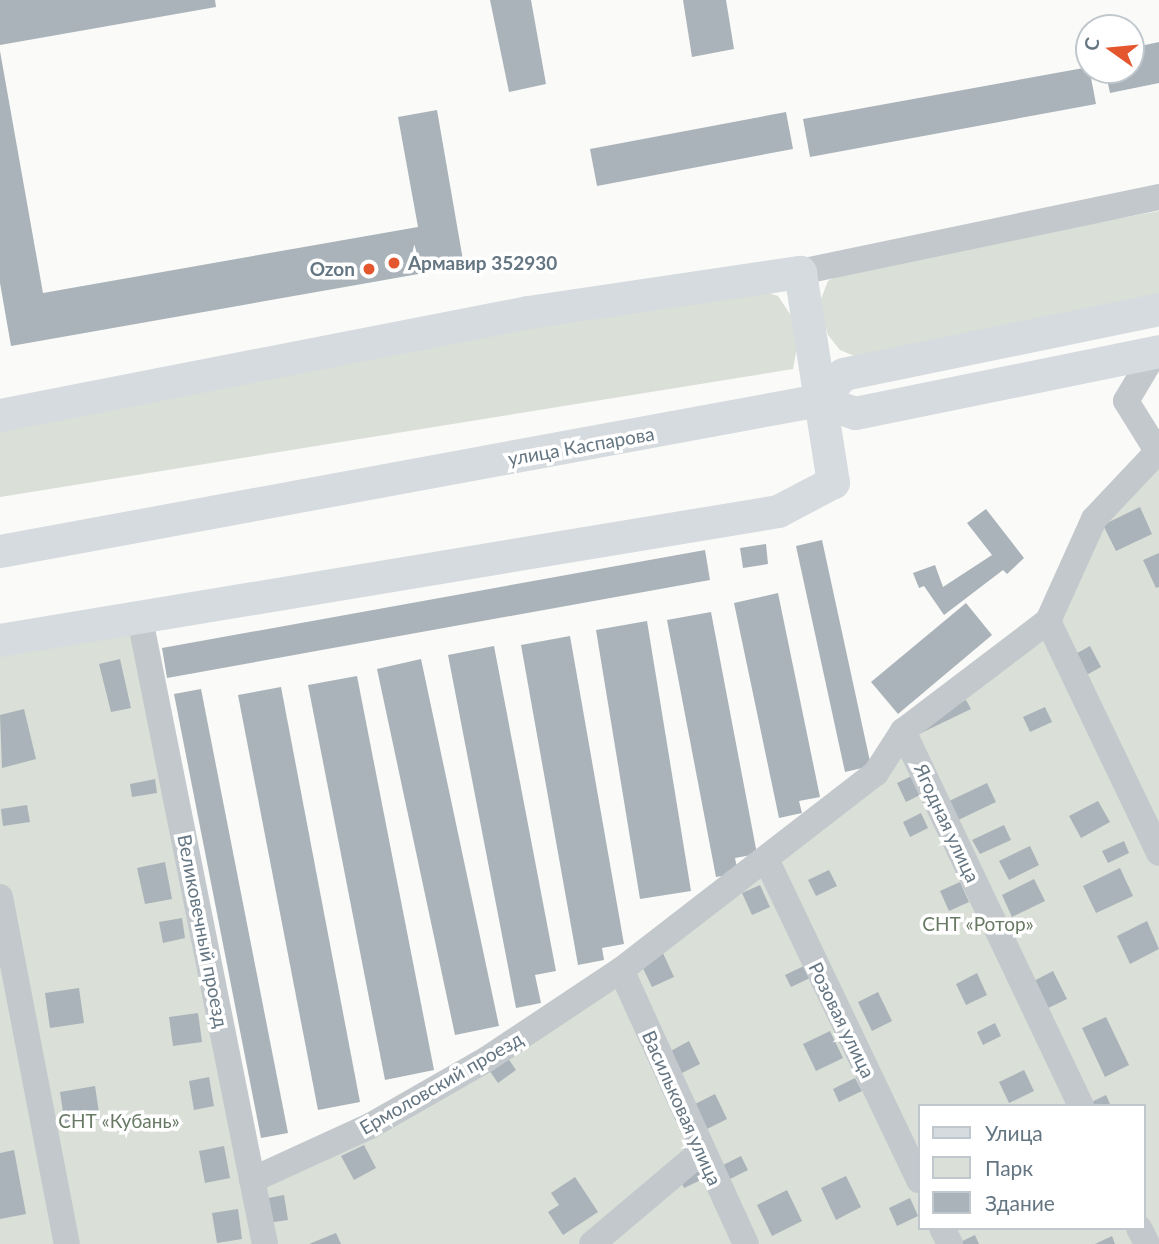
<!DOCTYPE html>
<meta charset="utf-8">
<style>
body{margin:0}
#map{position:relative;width:1159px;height:1244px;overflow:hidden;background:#fafaf8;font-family:Lato,sans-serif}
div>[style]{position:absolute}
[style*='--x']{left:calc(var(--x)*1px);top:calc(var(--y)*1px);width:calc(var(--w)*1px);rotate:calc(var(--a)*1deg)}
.green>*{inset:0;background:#dadfd7}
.building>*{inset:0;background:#aab3b9}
.minor>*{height:26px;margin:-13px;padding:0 13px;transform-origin:13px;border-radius:13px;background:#c3c8cc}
.major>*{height:33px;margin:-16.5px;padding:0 16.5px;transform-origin:16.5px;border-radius:16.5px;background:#d6dbdf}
.dots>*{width:19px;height:19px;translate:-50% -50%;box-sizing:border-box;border:4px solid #fff;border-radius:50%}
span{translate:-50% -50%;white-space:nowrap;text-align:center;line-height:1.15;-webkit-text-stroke:7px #fff;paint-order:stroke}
.poi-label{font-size:19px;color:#657683;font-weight:700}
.left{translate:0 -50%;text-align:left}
.right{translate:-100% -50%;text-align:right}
.street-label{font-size:19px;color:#657683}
.park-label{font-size:19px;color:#687a64}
.legend{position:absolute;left:918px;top:1104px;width:228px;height:126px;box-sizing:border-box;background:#fff;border:2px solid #c1c8cd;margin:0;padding:9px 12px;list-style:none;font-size:21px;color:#657683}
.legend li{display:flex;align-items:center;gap:14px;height:35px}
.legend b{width:35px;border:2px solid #c1c8cd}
.north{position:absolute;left:1075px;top:14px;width:70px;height:70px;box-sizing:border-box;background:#fff;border:2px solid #c1c8cd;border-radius:50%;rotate:285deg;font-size:19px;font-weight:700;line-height:28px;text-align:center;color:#657683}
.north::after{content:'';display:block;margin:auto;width:24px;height:32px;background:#e4572e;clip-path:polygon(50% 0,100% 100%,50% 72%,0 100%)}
</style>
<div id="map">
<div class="green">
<i style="clip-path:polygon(1159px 211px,1159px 299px,857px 357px,840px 350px,828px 335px,819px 304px,828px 281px,851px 268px)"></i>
<i style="clip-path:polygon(750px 287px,778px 296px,794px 320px,798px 342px,793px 369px,0 497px,0 426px)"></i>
<i style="clip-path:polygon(evenodd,1159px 450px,1159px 1244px,0 1244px,0 640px,140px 619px,252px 1180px,621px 970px,1048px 621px,1094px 519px,1159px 450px,919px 1106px,1143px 1106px,1143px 1228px,919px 1228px,919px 1106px)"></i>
</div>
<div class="building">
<i style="clip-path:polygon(0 0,215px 0,216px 7px,0 45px)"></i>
<i style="clip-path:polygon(490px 0,531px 0,546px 84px,509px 92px)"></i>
<i style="clip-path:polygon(683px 0,726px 0,734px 49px,692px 57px)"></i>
<i style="clip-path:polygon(1159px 42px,1159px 83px,1110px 93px,1105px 70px,1131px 70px,1131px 48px)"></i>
<i style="clip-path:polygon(0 51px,43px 293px,418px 227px,398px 117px,437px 110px,464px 266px,11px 346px,0 283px)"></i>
<i style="clip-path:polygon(1089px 67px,1096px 104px,810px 157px,803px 119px)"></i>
<i style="clip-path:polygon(786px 112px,793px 149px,597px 186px,590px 149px)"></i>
<i style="clip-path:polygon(1140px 507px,1152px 534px,1116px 551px,1103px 525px)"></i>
<i style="clip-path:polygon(986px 509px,1024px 558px,1007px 574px,1003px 570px,944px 615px,924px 586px,919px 588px,913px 573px,935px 565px,943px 587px,992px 555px,967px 523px)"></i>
<i style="clip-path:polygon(822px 540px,871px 766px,845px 772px,796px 546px)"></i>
<i style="clip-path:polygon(766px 544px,768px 564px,743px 568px,740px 548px)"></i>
<i style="clip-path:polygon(705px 550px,710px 580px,167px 678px,162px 648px)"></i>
<i style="clip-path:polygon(1159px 553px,1159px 587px,1156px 588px,1143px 560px)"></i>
<i style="clip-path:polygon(778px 593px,820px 797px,799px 801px,802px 813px,779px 818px,734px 603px)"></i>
<i style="clip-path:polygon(966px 603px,992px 635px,898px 714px,871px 682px)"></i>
<i style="clip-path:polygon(711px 612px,757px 854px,735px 858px,738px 873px,716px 877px,667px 620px)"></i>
<i style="clip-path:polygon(647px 621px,691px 891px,640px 899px,596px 630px)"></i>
<i style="clip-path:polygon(570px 636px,624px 944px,602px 948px,604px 960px,578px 965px,521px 645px)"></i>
<i style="clip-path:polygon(494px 646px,556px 971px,535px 975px,541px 1003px,516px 1008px,448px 655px)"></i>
<i style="clip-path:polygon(1090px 646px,1101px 667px,1081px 678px,1070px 657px)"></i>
<i style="clip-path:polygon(120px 659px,131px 708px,111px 712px,99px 664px)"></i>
<i style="clip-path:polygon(421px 659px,499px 1026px,455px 1035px,377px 669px)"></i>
<i style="clip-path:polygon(357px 676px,434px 1070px,385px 1080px,308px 685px)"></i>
<i style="clip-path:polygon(281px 687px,360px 1102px,318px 1110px,238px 695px)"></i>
<i style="clip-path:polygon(201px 689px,288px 1133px,261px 1138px,174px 694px)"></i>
<i style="clip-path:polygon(966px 700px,971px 709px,919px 734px,914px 725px)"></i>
<i style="clip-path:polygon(1045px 707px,1052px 722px,1030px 732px,1023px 717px)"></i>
<i style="clip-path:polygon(24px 709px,36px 759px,2px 768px,0 715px)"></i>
<i style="clip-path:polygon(916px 774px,924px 793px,906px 802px,897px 783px)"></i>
<i style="clip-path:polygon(155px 779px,157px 793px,132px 797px,130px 784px)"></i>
<i style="clip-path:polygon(987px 783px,996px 802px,954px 822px,945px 803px)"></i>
<i style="clip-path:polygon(1098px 801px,1110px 822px,1081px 838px,1069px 816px)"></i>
<i style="clip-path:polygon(27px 805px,30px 822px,3px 826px,1px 809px)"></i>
<i style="clip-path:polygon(921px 813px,928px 828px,910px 837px,903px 822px)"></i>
<i style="clip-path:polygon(1004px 825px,1011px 840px,980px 854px,972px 840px)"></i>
<i style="clip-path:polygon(1124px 841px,1129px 853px,1108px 863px,1102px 851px)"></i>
<i style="clip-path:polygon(1030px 846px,1039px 865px,1009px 880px,999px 861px)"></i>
<i style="clip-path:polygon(165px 862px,172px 899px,145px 904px,137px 868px)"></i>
<i style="clip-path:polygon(1120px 868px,1133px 896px,1096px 913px,1083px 886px)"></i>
<i style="clip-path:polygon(829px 870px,837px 886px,816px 896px,808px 880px)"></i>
<i style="clip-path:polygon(1034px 879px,1045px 901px,1012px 917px,1002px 895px)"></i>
<i style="clip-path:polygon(960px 882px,969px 902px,949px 911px,940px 891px)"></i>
<i style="clip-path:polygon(760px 885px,770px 907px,752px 915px,742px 893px)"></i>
<i style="clip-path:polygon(985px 916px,988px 924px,969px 933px,965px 925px)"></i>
<i style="clip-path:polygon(182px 918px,185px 938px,163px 943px,159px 922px)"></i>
<i style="clip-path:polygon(1147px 921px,1159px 949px,1130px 964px,1117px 936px)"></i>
<i style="clip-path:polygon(662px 951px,674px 977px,652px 987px,640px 962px)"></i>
<i style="clip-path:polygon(806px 965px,812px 977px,791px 987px,785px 975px)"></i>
<i style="clip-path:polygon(1053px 971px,1067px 999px,1044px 1010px,1030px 983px)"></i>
<i style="clip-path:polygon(977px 973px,987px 995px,966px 1005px,956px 984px)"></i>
<i style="clip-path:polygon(79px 988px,84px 1023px,50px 1028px,45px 993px)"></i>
<i style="clip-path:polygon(878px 992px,892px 1021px,872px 1031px,858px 1002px)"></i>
<i style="clip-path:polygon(198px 1013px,202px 1042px,173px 1046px,169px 1017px)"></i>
<i style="clip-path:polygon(1106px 1017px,1129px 1065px,1105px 1077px,1082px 1028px)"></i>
<i style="clip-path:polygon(995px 1023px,1001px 1036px,983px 1045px,977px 1032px)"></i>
<i style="clip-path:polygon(830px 1031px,843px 1058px,816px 1071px,803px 1044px)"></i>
<i style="clip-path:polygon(689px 1041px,700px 1064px,680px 1074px,669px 1052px)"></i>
<i style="clip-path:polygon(505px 1054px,516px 1070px,498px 1083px,487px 1067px)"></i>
<i style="clip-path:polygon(1024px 1070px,1034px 1091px,1009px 1103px,999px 1082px)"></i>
<i style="clip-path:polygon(209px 1077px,214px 1106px,194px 1110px,189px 1081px)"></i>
<i style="clip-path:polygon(855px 1078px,862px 1091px,839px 1102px,833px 1089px)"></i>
<i style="clip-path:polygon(95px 1086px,100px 1119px,65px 1125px,60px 1092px)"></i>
<i style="clip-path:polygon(715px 1094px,727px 1119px,701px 1132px,689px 1107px)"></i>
<i style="clip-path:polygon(1106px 1095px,1111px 1106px,1083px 1106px)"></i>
<i style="clip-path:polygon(364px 1145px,376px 1168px,354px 1180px,341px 1156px)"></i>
<i style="clip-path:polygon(224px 1146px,230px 1178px,205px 1183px,199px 1151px)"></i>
<i style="clip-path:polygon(14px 1150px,26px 1214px,0 1219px,0 1153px)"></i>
<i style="clip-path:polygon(741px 1156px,748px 1170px,728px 1180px,721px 1166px)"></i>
<i style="clip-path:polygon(697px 1162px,705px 1178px,684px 1188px,677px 1172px)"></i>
<i style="clip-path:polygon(846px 1176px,861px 1207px,836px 1220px,821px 1188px)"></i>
<i style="clip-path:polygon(575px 1177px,598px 1212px,563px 1235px,548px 1212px,559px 1205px,551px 1193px)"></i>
<i style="clip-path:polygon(787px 1190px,802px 1221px,772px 1236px,757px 1205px)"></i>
<i style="clip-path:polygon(284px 1195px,288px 1220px,267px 1223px,263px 1199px)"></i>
<i style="clip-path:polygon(910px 1198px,918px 1216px,897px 1226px,889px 1208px)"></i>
<i style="clip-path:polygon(238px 1209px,242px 1239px,217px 1243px,212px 1213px)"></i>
<i style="clip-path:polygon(336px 1233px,341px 1244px,309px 1244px)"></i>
<i style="clip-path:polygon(975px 1235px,979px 1244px,956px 1244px)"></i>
<i style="clip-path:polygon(1112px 1236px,1115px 1244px,1095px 1244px)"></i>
</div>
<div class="minor">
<i style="--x:800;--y:272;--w:367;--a:-11.8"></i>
<i style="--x:1156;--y:351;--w:58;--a:121"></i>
<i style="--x:1126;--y:401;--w:62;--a:58.1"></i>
<i style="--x:140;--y:619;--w:637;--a:78.69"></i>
<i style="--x:1048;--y:621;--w:257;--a:64.4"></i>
<i style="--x:903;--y:731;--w:415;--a:64.6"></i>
<i style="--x:766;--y:859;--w:356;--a:64.5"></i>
<i style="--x:0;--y:897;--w:353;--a:79.1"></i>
<i style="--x:621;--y:970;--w:301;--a:65.5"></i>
<i style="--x:252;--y:1180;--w:130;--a:-24.6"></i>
<i style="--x:370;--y:1126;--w:135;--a:-29.8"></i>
<i style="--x:487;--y:1059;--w:161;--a:-33.6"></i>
<i style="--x:621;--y:970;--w:322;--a:-37.7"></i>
<i style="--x:876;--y:773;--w:50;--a:-57.3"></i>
<i style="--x:903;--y:731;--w:182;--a:-37.2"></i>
<i style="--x:1048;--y:621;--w:112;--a:-65.7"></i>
<i style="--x:1094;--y:519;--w:95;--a:-46.7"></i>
<i style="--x:942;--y:1228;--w:18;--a:63"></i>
<i style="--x:1139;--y:1228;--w:18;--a:63"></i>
<i style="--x:592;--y:1244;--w:143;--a:-40.2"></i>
</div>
<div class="major">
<i style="--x:819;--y:400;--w:35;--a:-47"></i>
<i style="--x:843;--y:374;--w:323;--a:-11.6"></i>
<i style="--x:0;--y:415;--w:538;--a:-11.04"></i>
<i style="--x:528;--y:312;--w:275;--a:-8.4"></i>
<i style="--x:800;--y:272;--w:213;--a:81.1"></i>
<i style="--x:833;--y:482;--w:62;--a:152.2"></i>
<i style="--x:778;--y:511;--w:789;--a:170.59"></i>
<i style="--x:0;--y:551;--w:833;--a:-10.45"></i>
<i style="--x:819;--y:400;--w:38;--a:20"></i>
<i style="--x:855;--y:413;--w:310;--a:-11.5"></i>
</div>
<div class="dots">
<i style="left:394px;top:263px;background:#e4572e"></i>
<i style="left:369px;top:269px;background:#e4572e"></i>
</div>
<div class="poi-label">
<span class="left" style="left:408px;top:263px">Армавир 352930</span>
<span class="right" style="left:355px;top:269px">Ozon</span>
</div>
<div class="street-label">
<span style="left:581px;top:446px;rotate:-10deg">улица Каспарова</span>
<span style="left:947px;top:823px;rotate:65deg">Ягодная улица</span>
<span style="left:203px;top:931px;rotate:79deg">Великовечный проезд</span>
<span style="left:842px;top:1020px;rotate:64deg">Розовая улица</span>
<span style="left:441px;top:1083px;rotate:-30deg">Ермоловский проезд</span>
<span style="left:682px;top:1108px;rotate:66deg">Васильковая улица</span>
</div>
<div class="park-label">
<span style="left:978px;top:924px">СНТ «Ротор»</span>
<span style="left:119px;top:1121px">СНТ «Кубань»</span>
</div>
<ul class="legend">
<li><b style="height:9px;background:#d6dbdf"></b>Улица</li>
<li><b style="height:19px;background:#dadfd7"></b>Парк</li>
<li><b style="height:19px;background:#aab3b9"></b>Здание</li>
</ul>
<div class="north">С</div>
</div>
